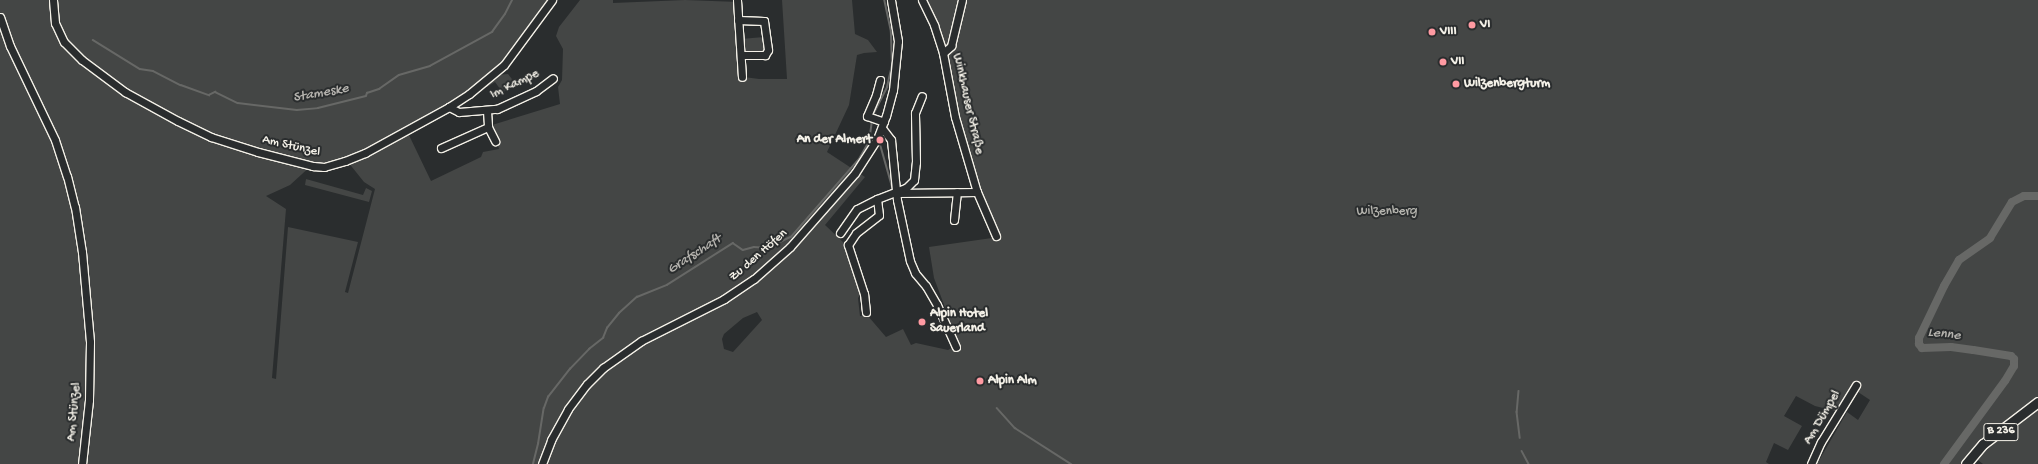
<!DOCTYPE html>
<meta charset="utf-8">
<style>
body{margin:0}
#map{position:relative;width:2038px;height:464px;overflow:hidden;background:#2a2d2e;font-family:"Gochi Hand",sans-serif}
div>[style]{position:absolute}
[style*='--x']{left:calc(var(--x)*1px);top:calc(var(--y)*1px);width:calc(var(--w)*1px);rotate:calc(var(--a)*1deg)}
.green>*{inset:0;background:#444645}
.stream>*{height:1.5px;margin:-0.75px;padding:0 0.75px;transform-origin:0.75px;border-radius:0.75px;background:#676866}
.river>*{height:8px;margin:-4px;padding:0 4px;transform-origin:4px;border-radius:4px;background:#676866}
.roads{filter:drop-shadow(1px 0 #f4f1e8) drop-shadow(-1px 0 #f4f1e8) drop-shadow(0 1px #f4f1e8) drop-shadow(0 -1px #f4f1e8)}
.minor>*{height:7px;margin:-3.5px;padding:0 3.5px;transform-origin:3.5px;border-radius:3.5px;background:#2a2d2e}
.major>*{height:9px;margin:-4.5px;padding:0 4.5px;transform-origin:4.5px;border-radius:4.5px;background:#2a2d2e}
.dots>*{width:11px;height:11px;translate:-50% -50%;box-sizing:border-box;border:2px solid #2a2d2e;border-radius:50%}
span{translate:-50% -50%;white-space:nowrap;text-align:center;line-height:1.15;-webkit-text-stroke:4px #2a2d2e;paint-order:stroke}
.shield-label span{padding:1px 3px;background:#2a2d2e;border:1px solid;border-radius:3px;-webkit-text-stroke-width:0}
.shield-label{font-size:12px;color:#f4f1e8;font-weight:700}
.poi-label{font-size:13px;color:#f4f1e8;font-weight:700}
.left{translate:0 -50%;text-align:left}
.right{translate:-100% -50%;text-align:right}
.street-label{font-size:13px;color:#f4f1e8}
.park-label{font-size:13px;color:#b6b5af}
.water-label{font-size:14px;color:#b5b3ae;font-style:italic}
</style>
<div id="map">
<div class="green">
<i style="clip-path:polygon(evenodd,0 0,551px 0,502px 65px,448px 105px,363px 151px,339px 160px,313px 164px,290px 185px,266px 196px,286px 209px,272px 378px,276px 379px,288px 227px,358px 242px,345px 292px,348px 293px,375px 189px,364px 182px,348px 162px,407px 131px,431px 181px,481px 157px,483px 152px,499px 149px,492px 125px,560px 104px,558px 87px,562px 80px,563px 49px,556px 36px,559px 27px,580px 0,613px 0,613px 3px,685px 0,739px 2px,741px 39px,765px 37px,766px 52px,744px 53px,744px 77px,759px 79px,787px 79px,782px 0,852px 0,855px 34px,868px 40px,877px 52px,864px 53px,857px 55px,849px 105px,827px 152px,865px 177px,825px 225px,845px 244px,862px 292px,858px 298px,860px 316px,868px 316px,886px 337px,903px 329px,911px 345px,916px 343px,948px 350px,957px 345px,946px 320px,949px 318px,934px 278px,929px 247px,999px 237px,980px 191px,962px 131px,946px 52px,934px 16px,926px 0,2038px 0,2038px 464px,1983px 464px,1970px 454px,1963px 464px,1817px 464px,1847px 412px,1858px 420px,1870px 400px,1852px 388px,1839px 412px,1815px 406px,1796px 396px,1784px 416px,1802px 426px,1788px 450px,1774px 443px,1766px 462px,1769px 464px,0 464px,0 0,757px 312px,762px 320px,733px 352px,724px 349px,722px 339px,724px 334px,743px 318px,757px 312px)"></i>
<i style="clip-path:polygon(508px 74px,515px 83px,503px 93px,495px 82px,487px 87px,484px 86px,497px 75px)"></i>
<i style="clip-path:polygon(306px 179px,363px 195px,366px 188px,372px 191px,369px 202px,305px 185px)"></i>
</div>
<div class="stream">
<i style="--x:93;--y:40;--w:55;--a:31.7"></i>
<i style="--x:140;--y:69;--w:13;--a:9"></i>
<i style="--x:153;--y:71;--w:31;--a:27"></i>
<i style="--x:181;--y:85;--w:30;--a:20"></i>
<i style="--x:209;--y:95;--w:7;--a:-27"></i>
<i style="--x:215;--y:92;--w:25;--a:26"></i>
<i style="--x:238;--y:103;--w:59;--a:6.8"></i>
<i style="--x:297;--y:110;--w:21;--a:-5"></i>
<i style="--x:318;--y:108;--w:49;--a:-14"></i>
<i style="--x:366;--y:96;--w:3;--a:-72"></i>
<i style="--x:367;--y:93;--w:13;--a:-18"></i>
<i style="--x:379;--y:89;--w:24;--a:-35"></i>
<i style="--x:399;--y:75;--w:32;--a:-16"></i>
<i style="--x:430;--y:66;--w:71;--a:-28.7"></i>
<i style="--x:492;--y:32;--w:22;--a:-54"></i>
<i style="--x:505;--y:14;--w:16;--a:-63"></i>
<i style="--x:873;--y:115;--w:31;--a:-63"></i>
<i style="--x:887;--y:87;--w:23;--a:-77"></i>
<i style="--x:892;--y:65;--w:33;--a:-92"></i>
<i style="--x:891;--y:32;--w:33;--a:-102"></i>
<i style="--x:880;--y:143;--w:44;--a:74.1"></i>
<i style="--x:1519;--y:391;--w:21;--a:95"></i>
<i style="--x:1517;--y:412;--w:26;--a:83"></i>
<i style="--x:997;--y:408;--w:27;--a:48"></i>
<i style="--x:1015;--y:428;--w:67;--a:32.7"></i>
<i style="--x:1522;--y:451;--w:15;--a:62"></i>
<i style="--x:533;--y:464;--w:21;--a:-76"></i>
<i style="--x:538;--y:444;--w:36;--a:-81"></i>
<i style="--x:544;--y:408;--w:12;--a:-70"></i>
<i style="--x:548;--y:397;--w:36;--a:-52"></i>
<i style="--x:570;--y:369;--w:28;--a:-46"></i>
<i style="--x:589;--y:349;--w:18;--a:-38"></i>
<i style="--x:603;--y:338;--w:11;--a:-68"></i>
<i style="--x:607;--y:328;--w:19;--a:-51"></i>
<i style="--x:619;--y:313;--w:24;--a:-42"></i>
<i style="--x:637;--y:297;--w:32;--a:-22"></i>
<i style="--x:667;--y:285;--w:78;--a:-32.5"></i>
<i style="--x:733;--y:243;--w:12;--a:35"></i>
<i style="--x:743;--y:250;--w:11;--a:-15"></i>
<i style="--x:754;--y:247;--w:13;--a:4"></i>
<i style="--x:767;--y:248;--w:26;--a:-25"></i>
<i style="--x:791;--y:237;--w:103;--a:-48.9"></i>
<i style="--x:859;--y:159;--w:20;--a:-60"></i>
<i style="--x:869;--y:142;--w:22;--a:-82"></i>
</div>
<div class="river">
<i style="--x:1944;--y:464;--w:103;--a:-53.7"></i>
<i style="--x:2005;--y:381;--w:17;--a:-59"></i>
<i style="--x:2014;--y:366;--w:7;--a:-90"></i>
<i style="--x:2014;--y:359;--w:4;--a:-135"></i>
<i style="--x:2011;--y:356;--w:38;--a:-171"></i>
<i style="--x:1973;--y:350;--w:22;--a:-172"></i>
<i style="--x:1951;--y:347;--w:29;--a:178"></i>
<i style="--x:1922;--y:348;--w:5;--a:-127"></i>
<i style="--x:1919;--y:344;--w:6;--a:-90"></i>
<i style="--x:1919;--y:338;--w:58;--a:-64.3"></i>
<i style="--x:1944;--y:286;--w:30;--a:-60"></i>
<i style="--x:1959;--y:260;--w:38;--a:-35"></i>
<i style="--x:1990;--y:238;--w:42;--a:-58.6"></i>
<i style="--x:2012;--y:202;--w:13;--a:-27"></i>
<i style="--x:2024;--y:196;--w:14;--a:0"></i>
</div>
<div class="roads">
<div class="minor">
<i style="--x:53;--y:0;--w:23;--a:85"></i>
<i style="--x:55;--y:23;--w:21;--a:65"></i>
<i style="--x:64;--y:42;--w:25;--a:45"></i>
<i style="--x:82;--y:60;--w:54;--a:36.7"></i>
<i style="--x:125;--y:92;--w:60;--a:28.7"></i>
<i style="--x:178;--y:121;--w:37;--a:26"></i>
<i style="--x:211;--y:137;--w:49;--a:17.7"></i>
<i style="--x:258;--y:152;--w:57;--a:14.3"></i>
<i style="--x:313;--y:166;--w:11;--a:5"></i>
<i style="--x:324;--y:167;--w:22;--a:-16"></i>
<i style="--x:345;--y:161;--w:22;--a:-22"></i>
<i style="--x:365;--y:153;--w:96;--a:-28.7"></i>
<i style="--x:449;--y:107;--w:24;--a:-33"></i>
<i style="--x:469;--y:94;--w:45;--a:-39.6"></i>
<i style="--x:504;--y:65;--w:81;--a:-53.6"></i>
<i style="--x:737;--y:0;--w:77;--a:86.3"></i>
<i style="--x:922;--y:0;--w:28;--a:64"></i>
<i style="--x:934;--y:25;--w:29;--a:72"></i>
<i style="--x:943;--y:53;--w:65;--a:79.4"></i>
<i style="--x:955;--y:117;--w:78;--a:73.7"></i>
<i style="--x:977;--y:192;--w:48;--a:66.6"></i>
<i style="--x:0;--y:17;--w:31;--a:71"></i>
<i style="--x:10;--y:46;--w:104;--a:64.4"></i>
<i style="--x:55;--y:140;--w:38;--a:72"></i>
<i style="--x:67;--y:176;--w:32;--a:76"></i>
<i style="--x:75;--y:207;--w:46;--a:81.2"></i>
<i style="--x:82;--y:252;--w:90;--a:84.9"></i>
<i style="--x:90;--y:342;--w:58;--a:91"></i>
<i style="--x:89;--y:400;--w:64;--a:96.2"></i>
<i style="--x:738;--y:20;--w:26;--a:2"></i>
<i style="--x:764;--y:21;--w:29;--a:82"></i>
<i style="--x:768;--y:50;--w:6;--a:121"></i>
<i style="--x:765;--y:55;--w:24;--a:180"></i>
<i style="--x:943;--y:53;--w:11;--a:-41"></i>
<i style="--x:951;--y:46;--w:47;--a:-76.6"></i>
<i style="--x:880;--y:80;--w:16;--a:105"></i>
<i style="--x:876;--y:95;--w:23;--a:113"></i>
<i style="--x:867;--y:116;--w:18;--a:19"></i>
<i style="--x:449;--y:107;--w:11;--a:27"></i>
<i style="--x:459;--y:112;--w:38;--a:-5"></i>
<i style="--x:497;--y:109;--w:43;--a:-24.8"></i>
<i style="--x:536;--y:91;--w:21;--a:-37"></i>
<i style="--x:487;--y:111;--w:16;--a:86"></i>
<i style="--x:488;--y:127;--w:16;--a:63"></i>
<i style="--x:882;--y:128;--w:15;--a:53"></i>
<i style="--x:891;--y:140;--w:60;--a:84.3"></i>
<i style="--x:897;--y:200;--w:62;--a:78"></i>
<i style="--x:910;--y:261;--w:13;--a:67"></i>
<i style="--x:915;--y:273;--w:17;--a:50"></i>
<i style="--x:926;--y:286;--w:22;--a:60"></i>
<i style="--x:937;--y:305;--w:46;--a:65.7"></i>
<i style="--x:441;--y:148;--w:51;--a:-24.1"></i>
<i style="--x:898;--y:193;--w:79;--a:-0.7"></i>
<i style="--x:954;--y:220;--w:28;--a:-84"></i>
<i style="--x:840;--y:233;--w:29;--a:-55"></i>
<i style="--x:857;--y:209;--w:22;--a:-27"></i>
<i style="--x:877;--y:199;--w:31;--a:-21"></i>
<i style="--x:906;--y:188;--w:11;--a:-45"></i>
<i style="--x:914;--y:180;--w:18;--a:-84"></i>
<i style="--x:916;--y:162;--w:49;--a:-91.2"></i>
<i style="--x:915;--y:113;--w:18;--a:-68"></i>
<i style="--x:866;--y:312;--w:18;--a:-96"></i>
<i style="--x:864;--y:294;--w:52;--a:-108.1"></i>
<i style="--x:848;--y:245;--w:14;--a:-56"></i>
<i style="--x:856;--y:233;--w:29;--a:-38"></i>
<i style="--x:879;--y:215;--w:16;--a:-97"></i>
<i style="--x:542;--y:464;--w:26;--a:-69"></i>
<i style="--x:551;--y:440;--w:35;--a:-61"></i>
<i style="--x:568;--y:409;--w:31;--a:-53"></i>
<i style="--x:587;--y:384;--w:23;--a:-45"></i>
<i style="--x:603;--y:368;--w:47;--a:-35.4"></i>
<i style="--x:641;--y:341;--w:93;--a:-26.8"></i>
<i style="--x:724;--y:299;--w:36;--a:-34"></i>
<i style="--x:754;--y:279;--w:48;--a:-41.6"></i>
<i style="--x:790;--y:247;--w:98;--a:-48.7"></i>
<i style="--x:855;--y:173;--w:40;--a:-57.1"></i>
<i style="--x:877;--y:139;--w:25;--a:-69"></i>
<i style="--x:886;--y:116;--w:27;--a:-75"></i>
<i style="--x:893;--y:90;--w:49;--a:-84.2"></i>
<i style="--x:898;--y:41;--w:42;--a:-99.7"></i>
<i style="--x:1811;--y:464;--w:24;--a:-66"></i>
<i style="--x:1821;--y:442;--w:67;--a:-58.4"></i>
</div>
<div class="major">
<i style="--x:1966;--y:464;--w:26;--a:-50"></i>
<i style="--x:1983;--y:444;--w:69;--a:-37.4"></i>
</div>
</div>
<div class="dots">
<i style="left:1472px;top:25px;background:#ff9aa2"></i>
<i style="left:1432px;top:32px;background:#ff9aa2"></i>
<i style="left:1443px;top:62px;background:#ff9aa2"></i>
<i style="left:1456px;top:84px;background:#ff9aa2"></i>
<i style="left:880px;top:140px;background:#ff9aa2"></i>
<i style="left:922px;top:322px;background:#ff9aa2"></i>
<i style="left:980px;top:381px;background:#ff9aa2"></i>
</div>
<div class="shield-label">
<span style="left:2001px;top:432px">B 236</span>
</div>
<div class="poi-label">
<span class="left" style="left:1480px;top:25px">VI</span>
<span class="left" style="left:1440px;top:32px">VIII</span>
<span class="left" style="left:1451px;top:62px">VII</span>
<span class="left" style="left:1464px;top:84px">Wilzenbergturm</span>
<span class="right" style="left:872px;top:140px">An der Almert</span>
<span class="left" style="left:930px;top:322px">Alpin Hotel<br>Sauerland</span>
<span class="left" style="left:988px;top:381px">Alpin Alm</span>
</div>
<div class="street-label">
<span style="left:515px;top:85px;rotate:-26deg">Im Kampe</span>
<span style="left:967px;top:104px;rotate:77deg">Winkhauser Straße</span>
<span style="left:291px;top:147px;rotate:13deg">Am Stünzel</span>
<span style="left:759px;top:256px;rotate:-41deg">Zu den Höfen</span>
<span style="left:75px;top:412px;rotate:-85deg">Am Stünzel</span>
<span style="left:1823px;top:418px;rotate:-60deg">Am Dümpel</span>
</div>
<div class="park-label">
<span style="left:1387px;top:212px">Wilzenberg</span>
</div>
<div class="water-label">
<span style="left:321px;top:94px;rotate:-10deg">Stameske</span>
<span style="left:695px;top:255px;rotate:-33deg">Grafschaft</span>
<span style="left:1944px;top:335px;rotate:6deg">Lenne</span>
</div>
</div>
